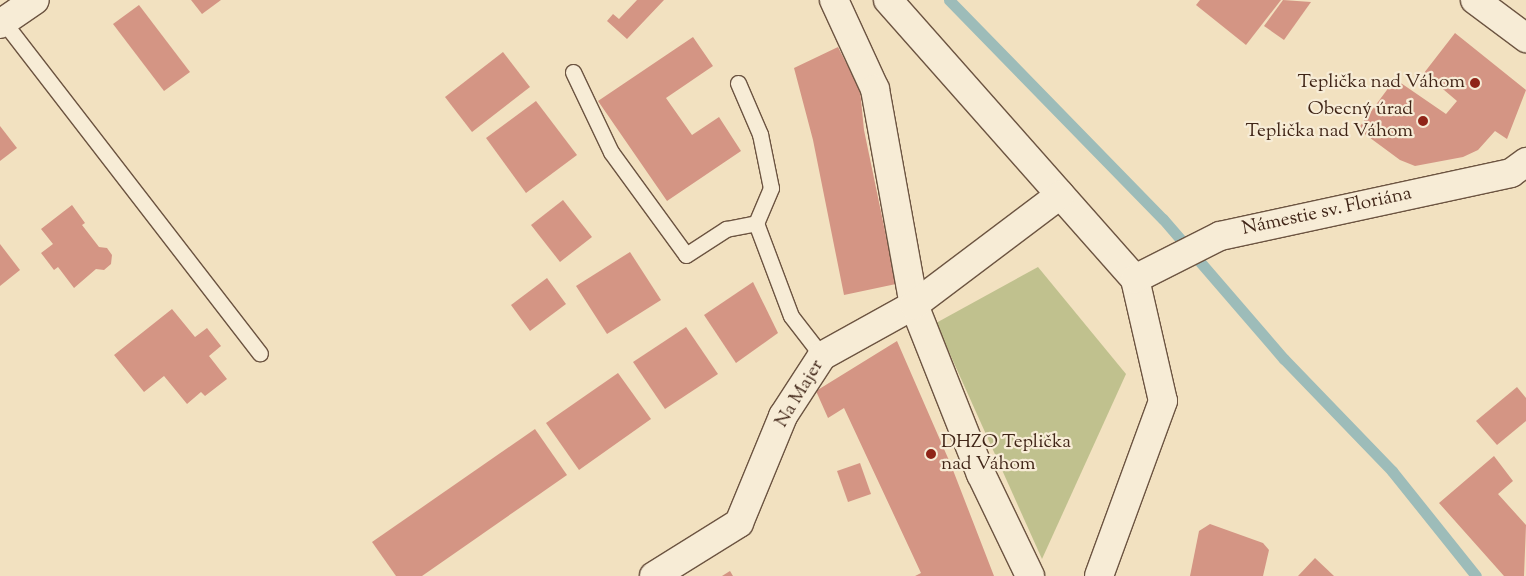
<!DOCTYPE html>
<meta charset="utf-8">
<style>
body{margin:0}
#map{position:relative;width:1526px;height:576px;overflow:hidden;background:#f2e1c0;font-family:"Sorts Mill Goudy",serif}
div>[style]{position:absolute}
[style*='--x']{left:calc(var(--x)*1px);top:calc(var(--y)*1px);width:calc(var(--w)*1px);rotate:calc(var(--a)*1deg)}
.green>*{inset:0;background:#c0c18e}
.stream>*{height:11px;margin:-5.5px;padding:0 5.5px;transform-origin:5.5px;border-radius:5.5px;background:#9dbcb9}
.building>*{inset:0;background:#d49584}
.roads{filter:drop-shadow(1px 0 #6c5441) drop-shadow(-1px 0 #6c5441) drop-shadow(0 1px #6c5441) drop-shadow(0 -1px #6c5441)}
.service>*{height:15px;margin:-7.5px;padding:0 7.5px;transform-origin:7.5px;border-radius:7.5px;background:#f7ecd6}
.minor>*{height:28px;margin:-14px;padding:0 14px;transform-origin:14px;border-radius:14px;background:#f7ecd6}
.secondary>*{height:28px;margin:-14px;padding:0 14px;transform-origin:14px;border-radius:14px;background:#f7ecd6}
.dots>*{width:14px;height:14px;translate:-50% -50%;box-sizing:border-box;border:2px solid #f7ecd6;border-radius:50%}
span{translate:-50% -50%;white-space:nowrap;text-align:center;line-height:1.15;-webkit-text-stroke:4.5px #f7ecd6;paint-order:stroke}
.poi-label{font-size:19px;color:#402517}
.right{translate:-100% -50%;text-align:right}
.left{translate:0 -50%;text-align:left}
.street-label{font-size:19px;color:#402517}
</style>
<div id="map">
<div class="green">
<i style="clip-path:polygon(1038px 267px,1126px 374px,1042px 559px,936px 323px)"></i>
</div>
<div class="stream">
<i style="--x:949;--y:0;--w:306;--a:45.7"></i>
<i style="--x:1163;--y:219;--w:185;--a:49.2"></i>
<i style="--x:1284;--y:359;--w:156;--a:46"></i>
<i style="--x:1392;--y:471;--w:134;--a:51.3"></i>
</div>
<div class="building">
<i style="clip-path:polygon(191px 0,221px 0,202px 14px)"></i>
<i style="clip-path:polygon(637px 0,664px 0,627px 39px,607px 21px,613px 14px,619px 19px)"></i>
<i style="clip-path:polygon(1200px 0,1281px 0,1246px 45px,1196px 5px)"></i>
<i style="clip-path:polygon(1283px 0,1311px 2px,1284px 40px,1264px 26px)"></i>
<i style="clip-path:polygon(139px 5px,190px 72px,164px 91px,113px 24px)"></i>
<i style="clip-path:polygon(1455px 33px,1526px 90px,1507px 139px,1495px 131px,1478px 150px,1463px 157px,1415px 166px,1400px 160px,1358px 129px,1395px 79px,1446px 114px,1457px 101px,1424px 73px)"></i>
<i style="clip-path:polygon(693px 37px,713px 66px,666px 98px,692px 135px,719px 117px,741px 151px,667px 201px,598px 101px)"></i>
<i style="clip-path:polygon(838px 47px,860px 90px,864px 130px,896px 284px,844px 295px,813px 140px,794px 68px)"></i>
<i style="clip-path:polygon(503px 52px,530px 87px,472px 132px,445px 97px)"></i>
<i style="clip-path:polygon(536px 101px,577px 155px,526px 193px,486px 138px)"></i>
<i style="clip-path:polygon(0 126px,17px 148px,0 161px)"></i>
<i style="clip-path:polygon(563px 200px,592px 237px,560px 262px,531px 225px)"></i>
<i style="clip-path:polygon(72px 205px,85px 223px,82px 225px,99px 247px,107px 248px,112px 255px,111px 264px,104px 270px,96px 269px,74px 288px,58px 267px,54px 270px,41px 253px,53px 244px,41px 229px)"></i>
<i style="clip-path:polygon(0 244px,20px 270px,0 286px)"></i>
<i style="clip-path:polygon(630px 252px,661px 300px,607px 334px,576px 286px)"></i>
<i style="clip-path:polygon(547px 278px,566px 304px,530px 331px,511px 305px)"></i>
<i style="clip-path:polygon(753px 282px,778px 333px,736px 363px,704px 315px)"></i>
<i style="clip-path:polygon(172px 309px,195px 337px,207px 328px,221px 346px,209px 356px,227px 379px,205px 396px,201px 392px,187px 404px,164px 376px,144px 392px,114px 355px)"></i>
<i style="clip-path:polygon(686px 327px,718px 374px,665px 409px,633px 362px)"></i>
<i style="clip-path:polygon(897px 341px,951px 465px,994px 576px,915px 576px,921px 573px,844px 408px,828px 418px,816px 391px)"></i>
<i style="clip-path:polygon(618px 373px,651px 419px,579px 470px,546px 423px)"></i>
<i style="clip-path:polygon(1517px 387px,1526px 398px,1526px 421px,1497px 445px,1476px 421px)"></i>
<i style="clip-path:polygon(535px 429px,567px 475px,422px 576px,396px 576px,372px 542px)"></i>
<i style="clip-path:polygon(1494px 456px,1513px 481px,1498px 494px,1526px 525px,1524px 576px,1504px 576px,1439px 503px)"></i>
<i style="clip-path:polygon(860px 463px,871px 494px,848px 502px,837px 471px)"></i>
<i style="clip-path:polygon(1210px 524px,1263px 543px,1269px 550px,1263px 576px,1190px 576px,1199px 531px)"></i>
<i style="clip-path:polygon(1315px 558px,1334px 576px,1298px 576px)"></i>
<i style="clip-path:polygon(730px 571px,733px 576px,722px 576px)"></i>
</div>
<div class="roads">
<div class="service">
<i style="--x:3;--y:21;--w:420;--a:52.3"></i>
<i style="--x:573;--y:72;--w:89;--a:64.6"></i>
<i style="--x:611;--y:152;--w:127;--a:53.9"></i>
<i style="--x:686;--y:255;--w:48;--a:-33"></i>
<i style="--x:726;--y:229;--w:31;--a:-11"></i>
<i style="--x:738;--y:83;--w:56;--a:66.7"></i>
<i style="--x:760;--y:134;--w:55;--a:78.5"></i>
<i style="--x:771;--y:188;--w:38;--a:113"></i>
<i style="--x:756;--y:223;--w:99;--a:69.4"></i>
<i style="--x:791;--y:316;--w:51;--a:52.2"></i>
</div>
<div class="minor">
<i style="--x:834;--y:0;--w:98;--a:65.3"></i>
<i style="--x:875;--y:89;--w:219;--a:79.8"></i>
<i style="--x:914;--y:305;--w:182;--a:68.4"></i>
<i style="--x:981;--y:474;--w:113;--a:64.3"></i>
<i style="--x:888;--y:0;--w:373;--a:48.5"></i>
<i style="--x:1135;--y:279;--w:125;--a:77.1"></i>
<i style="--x:1163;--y:401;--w:186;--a:110.1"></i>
<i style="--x:0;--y:24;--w:42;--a:-34.4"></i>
<i style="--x:1135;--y:279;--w:95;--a:-26.8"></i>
<i style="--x:1220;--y:236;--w:298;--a:-12.2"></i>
<i style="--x:1511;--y:173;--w:19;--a:-36"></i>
<i style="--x:654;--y:576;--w:100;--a:-31.9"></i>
<i style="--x:739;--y:523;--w:116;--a:-67.6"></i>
<i style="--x:783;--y:416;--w:72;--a:-57"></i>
<i style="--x:822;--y:356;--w:105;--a:-29"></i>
<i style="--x:914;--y:305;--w:183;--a:-37"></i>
</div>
<div class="secondary">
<i style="--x:1475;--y:0;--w:64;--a:36.7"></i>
</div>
</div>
<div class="dots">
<i style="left:1475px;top:83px;background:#8f2418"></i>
<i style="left:1423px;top:121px;background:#8f2418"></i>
<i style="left:931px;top:454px;background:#8f2418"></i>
</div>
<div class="poi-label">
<span class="right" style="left:1465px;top:83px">Teplička nad Váhom</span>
<span class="right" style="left:1413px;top:121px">Obecný úrad<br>Teplička nad Váhom</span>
<span class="left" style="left:941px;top:454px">DHZO Teplička<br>nad Váhom</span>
</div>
<div class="street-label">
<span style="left:1327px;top:212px;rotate:-12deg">Námestie sv. Floriána</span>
<span style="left:800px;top:394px;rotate:-59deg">Na Majer</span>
</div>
</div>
